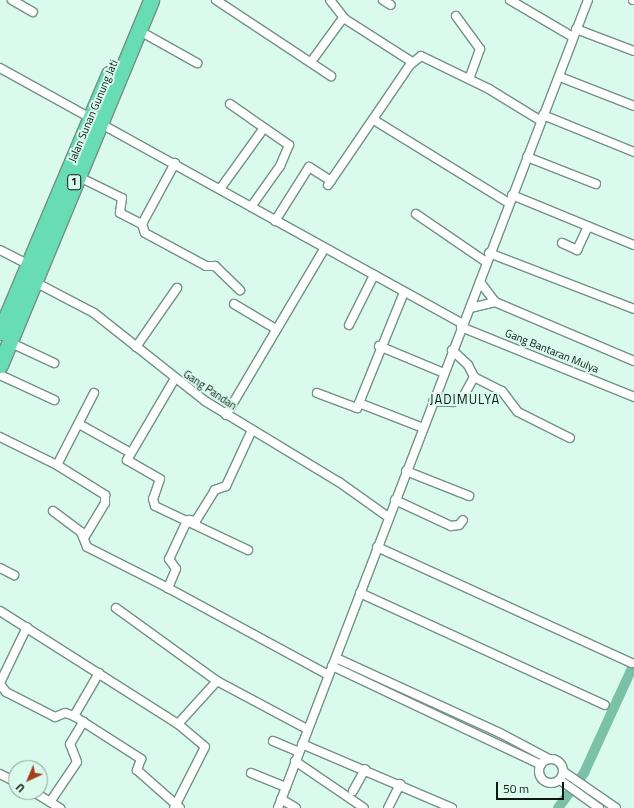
<!DOCTYPE html>
<style>
body{margin:0}
#map{position:relative;width:634px;height:808px;overflow:hidden;background:#d9faec;font-family:"Titillium Web",sans-serif}
div>[style]{position:absolute}
[style*='--x']{left:calc(var(--x)*1px);top:calc(var(--y)*1px);width:calc(var(--w)*1px);rotate:calc(var(--a)*1deg)}
.canal>*{height:10px;margin:-5px;padding:0 5px;transform-origin:5px;border-radius:5px;background:#7ac1a7}
.roads{filter:drop-shadow(1px 0 #739185) drop-shadow(-1px 0 #739185) drop-shadow(0 1px #739185) drop-shadow(0 -1px #739185)}
.street>*{height:8px;margin:-4px;padding:0 4px;transform-origin:4px;border-radius:4px;background:#fff}
.street>.ring{margin:-4px;padding:0;box-sizing:content-box;background:none;border:8px solid #fff;border-radius:50%}
.highway>*{height:15px;margin:-7.5px;padding:0 7.5px;transform-origin:7.5px;border-radius:7.5px;background:#67dcb5}
span{translate:-50% -50%;white-space:nowrap;text-align:center;line-height:1.15;-webkit-text-stroke:4px #d9faec;paint-order:stroke}
.shield-label span{padding:1px 3px;background:#d9faec;border:1px solid;border-radius:3px;-webkit-text-stroke-width:0}
.shield-label{font-size:10px;color:#0d1915;font-weight:700}
.street-label{font-size:11px;color:#0d1915}
.quarter-label{font-size:13px;color:#0d1915;letter-spacing:1px}
.north{position:absolute;left:8px;top:760px;width:40px;height:40px;box-sizing:border-box;background:#d9faec;border:1px solid #87a096;border-radius:50%;rotate:224deg;font-size:11px;font-weight:700;line-height:16px;text-align:center;color:#0d1915}
.north::after{content:'';display:block;margin:auto;width:14px;height:18px;background:#a63e1e;clip-path:polygon(50% 0,100% 100%,50% 72%,0 100%)}
.scale{position:absolute;left:496px;top:782px;width:68px;height:18px;box-sizing:border-box;border:2px solid #0d1915;border-top:0;padding-left:5px;font-size:12px;line-height:14px;white-space:nowrap;color:#0d1915;-webkit-text-stroke:3px #d9faec;paint-order:stroke}
</style>
<div id="map">
<div class="canal">
<i style="--x:558;--y:808;--w:44;--a:-53.4"></i>
<i style="--x:584;--y:773;--w:120;--a:-65.4"></i>
</div>
<div class="roads">
<div class="street">
<i style="--x:12;--y:0;--w:24;--a:30"></i>
<i style="--x:216;--y:0;--w:138;--a:33.5"></i>
<i style="--x:330;--y:0;--w:24;--a:52"></i>
<i style="--x:345;--y:19;--w:80;--a:32.7"></i>
<i style="--x:383;--y:0;--w:9;--a:32"></i>
<i style="--x:510;--y:0;--w:73;--a:30.4"></i>
<i style="--x:633;--y:0;--w:1;--a:0"></i>
<i style="--x:456;--y:16;--w:41;--a:54"></i>
<i style="--x:480;--y:49;--w:32;--a:110"></i>
<i style="--x:576;--y:29;--w:62;--a:20.8"></i>
<i style="--x:138;--y:30;--w:68;--a:29.2"></i>
<i style="--x:311;--y:62;--w:54;--a:-54"></i>
<i style="--x:0;--y:68;--w:529;--a:28.94"></i>
<i style="--x:560;--y:77;--w:79;--a:21.4"></i>
<i style="--x:230;--y:104;--w:72;--a:34.8"></i>
<i style="--x:289;--y:145;--w:23;--a:113"></i>
<i style="--x:280;--y:166;--w:50;--a:125.3"></i>
<i style="--x:543;--y:115;--w:98;--a:22.1"></i>
<i style="--x:374;--y:120;--w:158;--a:31.6"></i>
<i style="--x:527;--y:157;--w:74;--a:21.4"></i>
<i style="--x:175;--y:163;--w:69;--a:118.4"></i>
<i style="--x:142;--y:224;--w:9;--a:72"></i>
<i style="--x:145;--y:233;--w:69;--a:28.4"></i>
<i style="--x:206;--y:266;--w:9;--a:0"></i>
<i style="--x:215;--y:266;--w:35;--a:44"></i>
<i style="--x:77;--y:176;--w:50;--a:26.1"></i>
<i style="--x:122;--y:198;--w:15;--a:98"></i>
<i style="--x:120;--y:213;--w:25;--a:27"></i>
<i style="--x:328;--y:185;--w:145;--a:-55.7"></i>
<i style="--x:410;--y:65;--w:14;--a:-39"></i>
<i style="--x:421;--y:56;--w:76;--a:25.9"></i>
<i style="--x:489;--y:89;--w:61;--a:31.6"></i>
<i style="--x:220;--y:189;--w:75;--a:-54.2"></i>
<i style="--x:512;--y:195;--w:132;--a:22.3"></i>
<i style="--x:416;--y:214;--w:85;--a:34.4"></i>
<i style="--x:275;--y:221;--w:64;--a:-57.8"></i>
<i style="--x:309;--y:167;--w:26;--a:32"></i>
<i style="--x:562;--y:243;--w:17;--a:25"></i>
<i style="--x:577;--y:250;--w:26;--a:-65"></i>
<i style="--x:0;--y:250;--w:31;--a:27"></i>
<i style="--x:489;--y:253;--w:155;--a:21.1"></i>
<i style="--x:33;--y:281;--w:69;--a:27.7"></i>
<i style="--x:94;--y:313;--w:142;--a:38.4"></i>
<i style="--x:205;--y:401;--w:157;--a:31.2"></i>
<i style="--x:339;--y:482;--w:60;--a:35.5"></i>
<i style="--x:480;--y:282;--w:25;--a:53"></i>
<i style="--x:495;--y:302;--w:151;--a:23"></i>
<i style="--x:234;--y:304;--w:49;--a:30.8"></i>
<i style="--x:470;--y:308;--w:26;--a:-13"></i>
<i style="--x:349;--y:325;--w:56;--a:-63.4"></i>
<i style="--x:461;--y:327;--w:187;--a:22"></i>
<i style="--x:9;--y:342;--w:50;--a:25"></i>
<i style="--x:379;--y:346;--w:70;--a:22.6"></i>
<i style="--x:136;--y:347;--w:72;--a:-55.2"></i>
<i style="--x:452;--y:350;--w:22;--a:43"></i>
<i style="--x:468;--y:365;--w:13;--a:63"></i>
<i style="--x:474;--y:377;--w:31;--a:27"></i>
<i style="--x:502;--y:391;--w:26;--a:53"></i>
<i style="--x:518;--y:412;--w:58;--a:26.6"></i>
<i style="--x:0;--y:375;--w:60;--a:24.8"></i>
<i style="--x:174;--y:380;--w:93;--a:120.4"></i>
<i style="--x:127;--y:460;--w:38;--a:30"></i>
<i style="--x:160;--y:479;--w:21;--a:109"></i>
<i style="--x:153;--y:499;--w:7;--a:74"></i>
<i style="--x:155;--y:506;--w:103;--a:25.3"></i>
<i style="--x:317;--y:393;--w:43;--a:20.6"></i>
<i style="--x:357;--y:408;--w:125;--a:-67.9"></i>
<i style="--x:433;--y:402;--w:20;--a:0"></i>
<i style="--x:453;--y:402;--w:11;--a:-27"></i>
<i style="--x:463;--y:397;--w:23;--a:-61"></i>
<i style="--x:359;--y:403;--w:69;--a:21.3"></i>
<i style="--x:226;--y:415;--w:193;--a:-59.4"></i>
<i style="--x:79;--y:424;--w:57;--a:29.2"></i>
<i style="--x:252;--y:430;--w:62;--a:114.9"></i>
<i style="--x:226;--y:486;--w:12;--a:160"></i>
<i style="--x:215;--y:490;--w:36;--a:122"></i>
<i style="--x:196;--y:521;--w:7;--a:-172"></i>
<i style="--x:189;--y:520;--w:4;--a:135"></i>
<i style="--x:186;--y:523;--w:40;--a:115"></i>
<i style="--x:169;--y:559;--w:12;--a:55"></i>
<i style="--x:176;--y:569;--w:21;--a:113"></i>
<i style="--x:168;--y:588;--w:182;--a:28.5"></i>
<i style="--x:0;--y:437;--w:64;--a:26.2"></i>
<i style="--x:57;--y:465;--w:57;--a:32"></i>
<i style="--x:105;--y:495;--w:8;--a:90"></i>
<i style="--x:105;--y:503;--w:41;--a:121"></i>
<i style="--x:57;--y:465;--w:81;--a:-62.8"></i>
<i style="--x:406;--y:471;--w:68;--a:21.6"></i>
<i style="--x:395;--y:500;--w:62;--a:24.9"></i>
<i style="--x:451;--y:526;--w:8;--a:-7"></i>
<i style="--x:459;--y:525;--w:6;--a:-51"></i>
<i style="--x:53;--y:511;--w:35;--a:37"></i>
<i style="--x:81;--y:532;--w:16;--a:68"></i>
<i style="--x:87;--y:547;--w:91;--a:26.8"></i>
<i style="--x:377;--y:547;--w:280;--a:24.5"></i>
<i style="--x:0;--y:568;--w:16;--a:27"></i>
<i style="--x:360;--y:593;--w:269;--a:24.6"></i>
<i style="--x:116;--y:608;--w:125;--a:35.9"></i>
<i style="--x:0;--y:611;--w:211;--a:32.4"></i>
<i style="--x:178;--y:724;--w:35;--a:40"></i>
<i style="--x:205;--y:747;--w:68;--a:116.9"></i>
<i style="--x:336;--y:658;--w:180;--a:24.6"></i>
<i style="--x:500;--y:733;--w:55;--a:28"></i>
<i style="--x:332;--y:666;--w:231;--a:25.3"></i>
<i style="--x:99;--y:673;--w:50;--a:120.2"></i>
<i style="--x:74;--y:716;--w:80;--a:32.7"></i>
<i style="--x:141;--y:759;--w:12;--a:110"></i>
<i style="--x:137;--y:770;--w:57;--a:41.5"></i>
<i style="--x:0;--y:683;--w:62;--a:-64.3"></i>
<i style="--x:0;--y:684;--w:10;--a:53"></i>
<i style="--x:6;--y:692;--w:55;--a:27"></i>
<i style="--x:55;--y:717;--w:11;--a:-22"></i>
<i style="--x:65;--y:713;--w:9;--a:18"></i>
<i style="--x:178;--y:724;--w:58;--a:-47.8"></i>
<i style="--x:217;--y:681;--w:102;--a:28.1"></i>
<i style="--x:273;--y:741;--w:28;--a:23"></i>
<i style="--x:302;--y:744;--w:163;--a:23.1"></i>
<i class="ring" style="left:539px;top:759px;width:16px;height:16px"></i>
<i style="--x:295;--y:761;--w:83;--a:34.3"></i>
<i style="--x:564;--y:772;--w:63;--a:34.7"></i>
<i style="--x:251;--y:773;--w:38;--a:22"></i>
<i style="--x:0;--y:774;--w:18;--a:27"></i>
<i style="--x:560;--y:780;--w:48;--a:35.7"></i>
<i style="--x:353;--y:791;--w:25;--a:-61"></i>
<i style="--x:34;--y:792;--w:31;--a:32"></i>
<i style="--x:281;--y:799;--w:17;--a:31"></i>
<i style="--x:50;--y:802;--w:48;--a:-56"></i>
<i style="--x:77;--y:762;--w:19;--a:-111"></i>
<i style="--x:70;--y:744;--w:26;--a:-59"></i>
<i style="--x:278;--y:808;--w:865;--a:-69.01"></i>
<i style="--x:388;--y:808;--w:27;--a:-63"></i>
</div>
<div class="highway">
<i style="--x:0;--y:332;--w:280;--a:-67.1"></i>
<i style="--x:0;--y:365;--w:395;--a:-67.5"></i>
</div>
</div>
<div class="shield-label">
<span style="left:74px;top:182px">1</span>
</div>
<div class="street-label">
<span style="left:93px;top:111px;rotate:-67deg">Jalan Sunan Gunung Jati</span>
<span style="left:552px;top:351px;rotate:22deg">Gang Bantaran Mulya</span>
<span style="left:210px;top:390px;rotate:34deg">Gang Pandan</span>
</div>
<div class="quarter-label">
<span style="left:465px;top:399px">JADIMULYA</span>
</div>
<div class="north">U</div>
<div class="scale">50 m</div>
</div>
